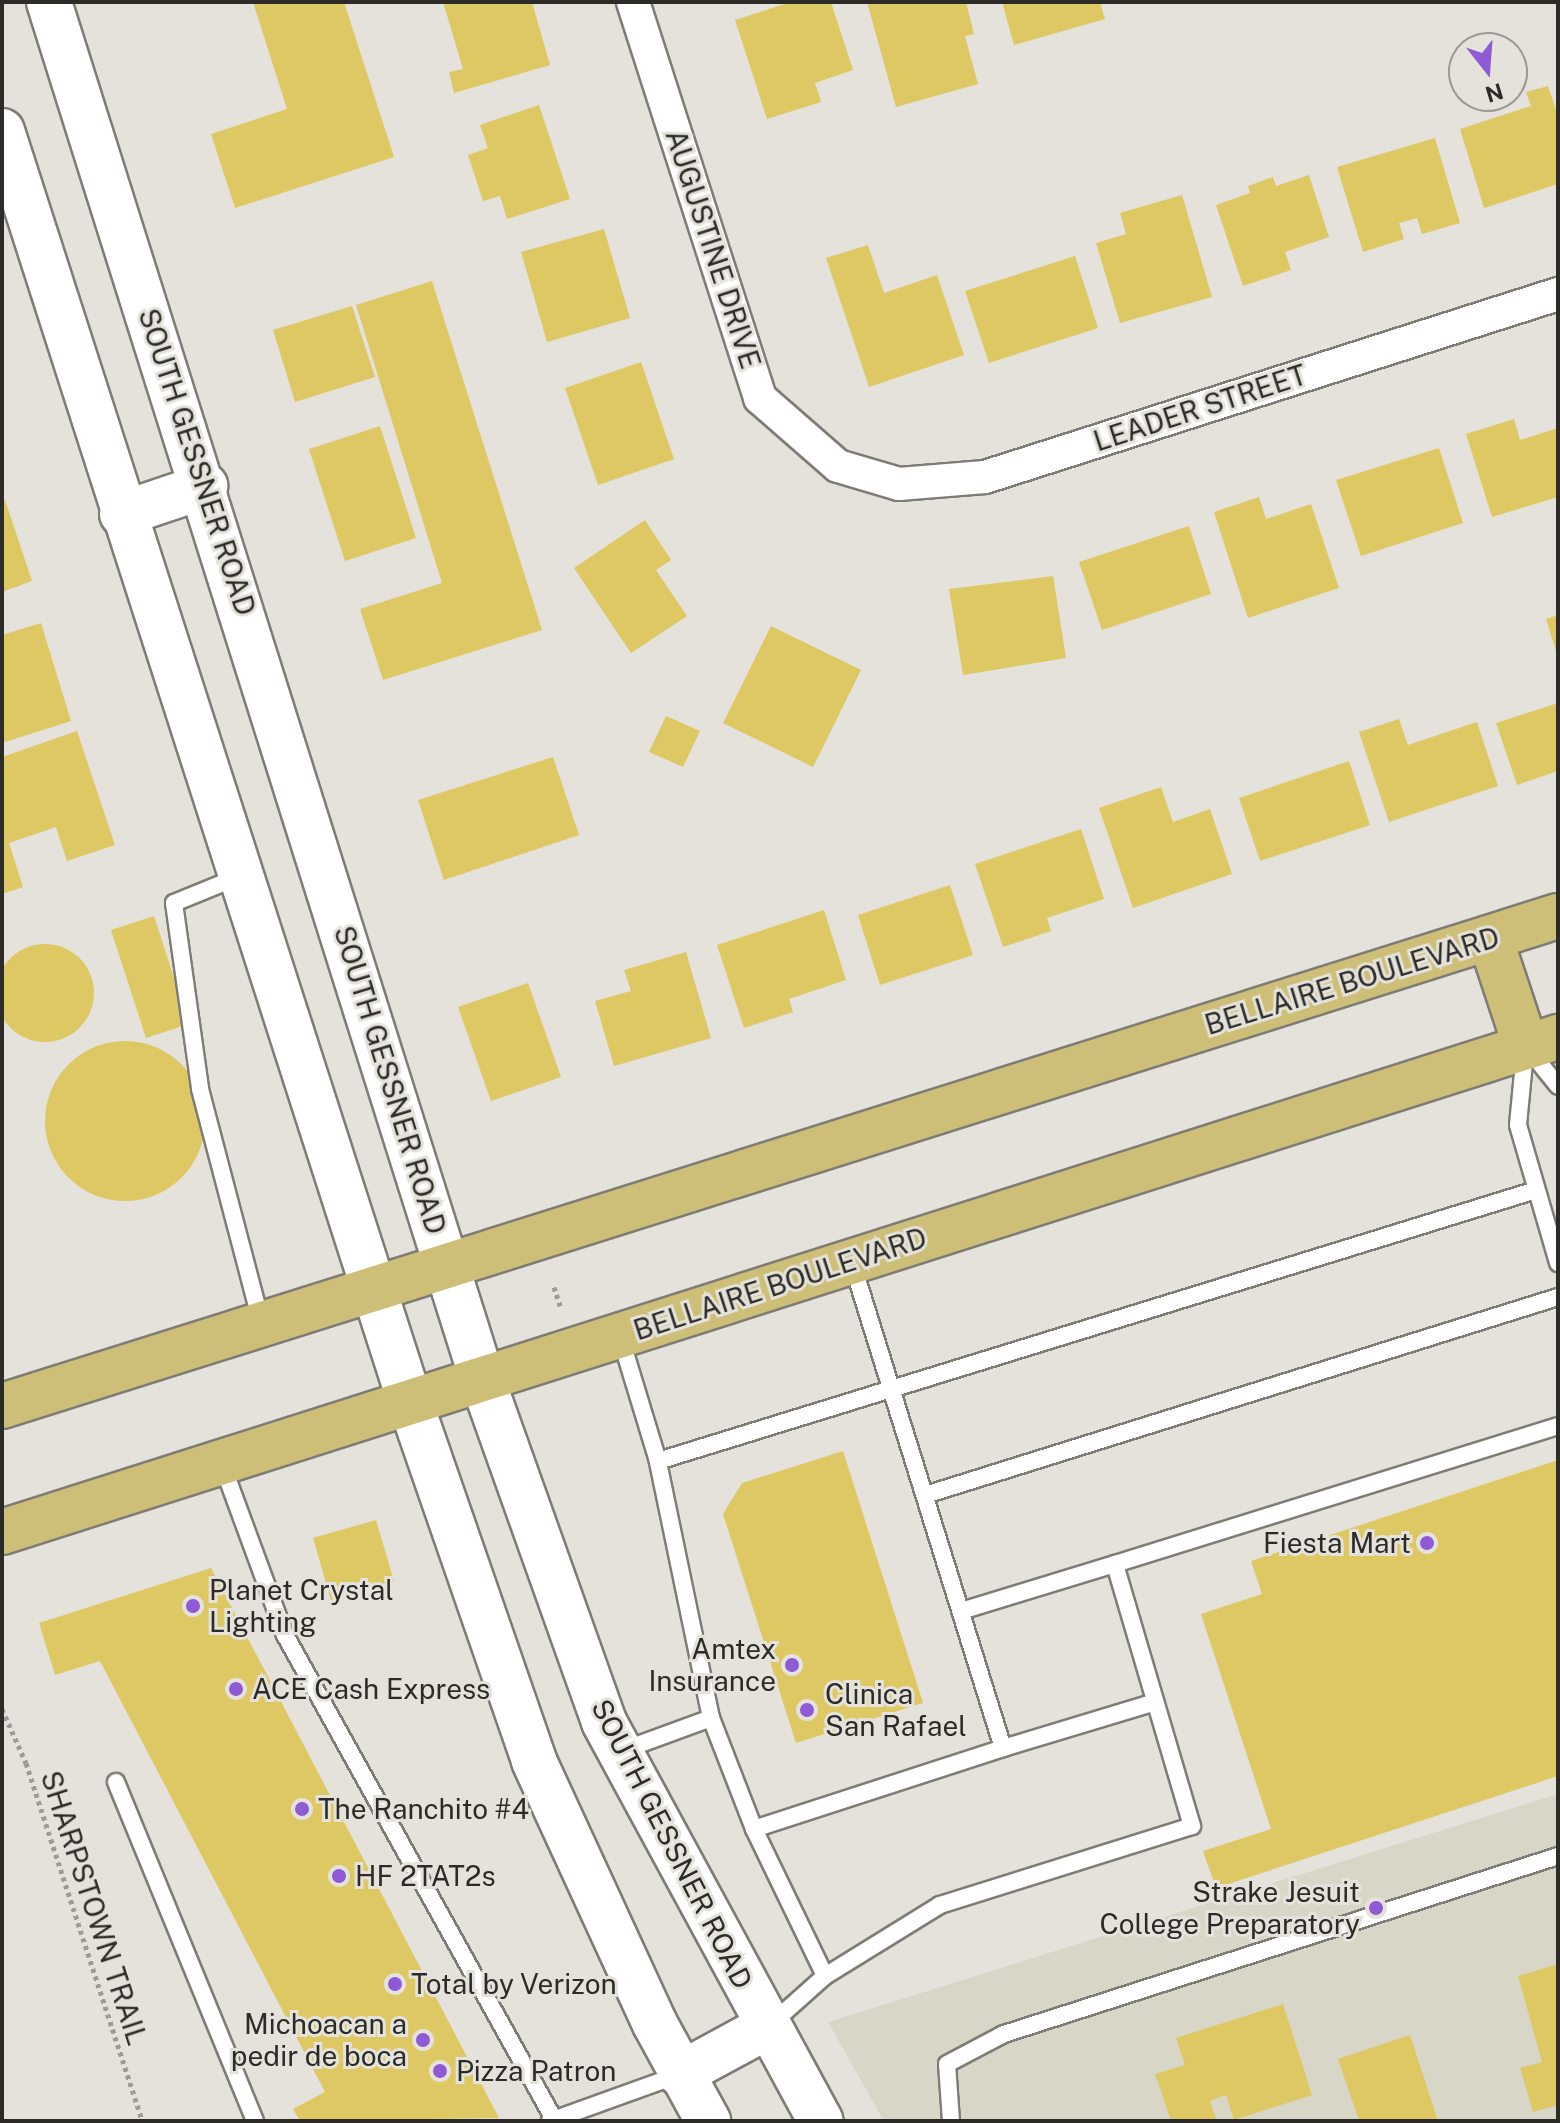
<!DOCTYPE html>
<style>
body{margin:0}
#map{position:relative;width:1560px;height:2123px;overflow:hidden;background:#e4e2da;font-family:"Public Sans",sans-serif}
div>[style]{position:absolute}
[style*='--x']{left:calc(var(--x)*1px);top:calc(var(--y)*1px);width:calc(var(--w)*1px);rotate:calc(var(--a)*1deg)}
.built>*{inset:0;background:#d8d6c7}
.building>*{inset:0;background:#dec863}
.round{border-radius:50%}
.path>*{height:5px;margin-top:-2.5px;transform-origin:0;background:repeating-linear-gradient(90deg,#9d9b95 0 4px,transparent 0 8px)}
.roads{filter:drop-shadow(2px 0 #7e7c75) drop-shadow(-2px 0 #7e7c75) drop-shadow(0 2px #7e7c75) drop-shadow(0 -2px #7e7c75)}
.lane>*{height:16px;margin:-8px;padding:0 8px;transform-origin:8px;border-radius:8px;background:#fff}
.street>*{height:32px;margin:-16px;padding:0 16px;transform-origin:16px;border-radius:16px;background:#fff}
.secondary>*{height:44px;margin:-22px;padding:0 22px;transform-origin:22px;border-radius:22px;background:#fff}
.primary>*{height:44px;margin:-22px;padding:0 22px;transform-origin:22px;border-radius:22px;background:#cdbf78}
.dots>*{width:22px;height:22px;translate:-50% -50%;box-sizing:border-box;border:4px solid #e4e2da;border-radius:50%}
span{translate:-50% -50%;white-space:nowrap;text-align:center;line-height:1.15;-webkit-text-stroke:6px #e4e2da;paint-order:stroke}
.street-label{font-size:28px;color:#2c2b28}
.poi-label{font-size:28px;color:#2c2b28}
.right{translate:-100% -50%;text-align:right}
.left{translate:0 -50%;text-align:left}
.frame{position:absolute;inset:0;border:4px solid #2c2b28;pointer-events:none}
.north{position:absolute;left:1448px;top:32px;width:80px;height:80px;box-sizing:border-box;background:#e4e2da;border:2px solid #9a9993;border-radius:50%;rotate:163deg;font-size:22px;font-weight:700;line-height:32px;text-align:center;color:#2c2b28}
.north::after{content:'';display:block;margin:auto;width:28px;height:36px;background:#8e5bd4;clip-path:polygon(50% 0,100% 100%,50% 72%,0 100%)}
</style>
<div id="map">
<div class="built">
<i style="clip-path:polygon(1558px 1794px,1558px 2121px,884px 2121px,828px 2022px)"></i>
</div>
<div class="building">
<i style="clip-path:polygon(253px 2px,344px 2px,394px 157px,235px 208px,211px 134px,287px 109px)"></i>
<i style="clip-path:polygon(443px 2px,532px 2px,550px 65px,454px 93px,449px 72px,463px 69px)"></i>
<i style="clip-path:polygon(791px 2px,831px 2px,853px 70px,815px 83px,821px 102px,767px 119px,735px 20px)"></i>
<i style="clip-path:polygon(867px 2px,966px 2px,974px 34px,965px 36px,978px 84px,896px 107px)"></i>
<i style="clip-path:polygon(1002px 2px,1100px 2px,1105px 19px,1014px 45px)"></i>
<i style="clip-path:polygon(1548px 86px,1558px 116px,1558px 184px,1484px 208px,1460px 129px,1531px 106px,1526px 92px)"></i>
<i style="clip-path:polygon(539px 105px,570px 199px,507px 219px,500px 196px,483px 201px,468px 155px,488px 148px,480px 125px)"></i>
<i style="clip-path:polygon(1435px 138px,1460px 223px,1422px 234px,1417px 218px,1399px 223px,1404px 239px,1363px 252px,1337px 167px)"></i>
<i style="clip-path:polygon(1309px 175px,1329px 237px,1285px 252px,1291px 270px,1243px 286px,1216px 205px,1250px 193px,1248px 186px,1273px 177px,1276px 186px)"></i>
<i style="clip-path:polygon(1182px 195px,1212px 297px,1120px 323px,1096px 243px,1126px 234px,1120px 213px)"></i>
<i style="clip-path:polygon(604px 229px,630px 318px,547px 342px,521px 252px)"></i>
<i style="clip-path:polygon(868px 245px,884px 293px,937px 275px,964px 355px,869px 387px,826px 258px)"></i>
<i style="clip-path:polygon(1075px 256px,1098px 328px,989px 363px,965px 291px)"></i>
<i style="clip-path:polygon(432px 281px,542px 630px,383px 680px,360px 609px,442px 583px,356px 305px)"></i>
<i style="clip-path:polygon(352px 306px,375px 377px,295px 402px,273px 330px)"></i>
<i style="clip-path:polygon(641px 362px,674px 459px,598px 485px,565px 388px)"></i>
<i style="clip-path:polygon(1514px 419px,1520px 440px,1558px 428px,1558px 497px,1492px 517px,1466px 434px)"></i>
<i style="clip-path:polygon(380px 426px,416px 538px,345px 561px,309px 449px)"></i>
<i style="clip-path:polygon(1439px 448px,1463px 523px,1361px 556px,1336px 480px)"></i>
<i style="clip-path:polygon(1259px 497px,1266px 519px,1311px 504px,1339px 588px,1248px 618px,1214px 512px)"></i>
<i style="clip-path:polygon(5px 500px,32px 581px,2px 592px,2px 501px)"></i>
<i style="clip-path:polygon(645px 520px,671px 560px,656px 570px,687px 616px,631px 653px,574px 568px)"></i>
<i style="clip-path:polygon(1189px 526px,1211px 594px,1102px 630px,1079px 562px)"></i>
<i style="clip-path:polygon(1053px 576px,1066px 658px,963px 675px,949px 589px)"></i>
<i style="clip-path:polygon(1558px 615px,1558px 654px,1557px 654px,1546px 619px)"></i>
<i style="clip-path:polygon(41px 623px,71px 721px,2px 743px,2px 635px)"></i>
<i style="clip-path:polygon(771px 626px,861px 670px,813px 767px,723px 723px)"></i>
<i style="clip-path:polygon(1558px 703px,1558px 771px,1517px 785px,1496px 723px)"></i>
<i style="clip-path:polygon(666px 716px,700px 731px,683px 767px,649px 752px)"></i>
<i style="clip-path:polygon(1399px 719px,1408px 745px,1477px 722px,1498px 786px,1389px 822px,1359px 732px)"></i>
<i style="clip-path:polygon(77px 731px,115px 845px,67px 861px,56px 827px,9px 843px,23px 887px,2px 894px,2px 757px)"></i>
<i style="clip-path:polygon(553px 757px,579px 835px,444px 880px,418px 800px)"></i>
<i style="clip-path:polygon(1349px 761px,1370px 825px,1260px 861px,1239px 798px)"></i>
<i style="clip-path:polygon(1161px 787px,1173px 822px,1210px 809px,1232px 874px,1133px 908px,1099px 808px)"></i>
<i style="clip-path:polygon(1081px 829px,1104px 899px,1047px 918px,1051px 931px,1003px 947px,975px 864px)"></i>
<i style="clip-path:polygon(950px 885px,973px 955px,880px 985px,858px 915px)"></i>
<i style="clip-path:polygon(824px 910px,846px 980px,789px 999px,793px 1012px,744px 1028px,717px 945px)"></i>
<i style="clip-path:polygon(154px 916px,189px 1024px,146px 1038px,111px 930px)"></i>
<i class="round" style="left:-4px;top:944px;width:98px;height:98px"></i>
<i style="clip-path:polygon(686px 952px,711px 1038px,614px 1066px,595px 1001px,631px 991px,624px 970px)"></i>
<i style="clip-path:polygon(528px 983px,561px 1077px,491px 1101px,458px 1007px)"></i>
<i class="round" style="left:45px;top:1041px;width:160px;height:160px"></i>
<i style="clip-path:polygon(843px 1451px,923px 1703px,796px 1743px,723px 1514px,742px 1483px)"></i>
<i style="clip-path:polygon(1558px 1460px,1558px 1776px,1216px 1888px,1203px 1851px,1271px 1829px,1201px 1614px,1262px 1594px,1251px 1561px)"></i>
<i style="clip-path:polygon(376px 1520px,394px 1581px,331px 1600px,313px 1538px)"></i>
<i style="clip-path:polygon(211px 1568px,499px 2118px,300px 2121px,293px 2109px,325px 2092px,100px 1661px,55px 1675px,39px 1623px)"></i>
<i style="clip-path:polygon(1558px 1964px,1558px 2105px,1533px 2112px,1520px 2068px,1542px 2062px,1518px 1976px)"></i>
<i style="clip-path:polygon(1283px 2004px,1312px 2095px,1234px 2120px,1226px 2095px,1210px 2101px,1217px 2121px,1171px 2121px,1155px 2074px,1185px 2065px,1176px 2038px)"></i>
<i style="clip-path:polygon(1410px 2035px,1438px 2121px,1359px 2121px,1338px 2059px)"></i>
</div>
<div class="path">
<i style="--x:554;--y:1287;--w:20;--a:72"></i>
<i style="--x:2;--y:1709;--w:59;--a:66"></i>
<i style="--x:26;--y:1763;--w:376;--a:72"></i>
</div>
<div class="roads">
<div class="lane">
<i style="--x:240;--y:876;--w:71;--a:157.8"></i>
<i style="--x:174;--y:903;--w:188;--a:82"></i>
<i style="--x:200;--y:1089;--w:241;--a:75.3"></i>
<i style="--x:1529;--y:1050;--w:46;--a:51.1"></i>
<i style="--x:1525;--y:1052;--w:73;--a:95.5"></i>
<i style="--x:1518;--y:1125;--w:144;--a:73.8"></i>
<i style="--x:620;--y:1336;--w:131;--a:73.1"></i>
<i style="--x:222;--y:1464;--w:182;--a:69.8"></i>
<i style="--x:285;--y:1635;--w:556;--a:60.95"></i>
<i style="--x:925;--y:1495;--w:663;--a:-17.37"></i>
<i style="--x:961;--y:1611;--w:161;--a:-17"></i>
<i style="--x:711;--y:1718;--w:119;--a:68.8"></i>
<i style="--x:754;--y:1829;--w:163;--a:64.2"></i>
<i style="--x:1003;--y:1748;--w:159;--a:-16.8"></i>
<i style="--x:621;--y:1751;--w:96;--a:-20.1"></i>
<i style="--x:711;--y:1718;--w:262;--a:-101.7"></i>
<i style="--x:658;--y:1461;--w:919;--a:-17.15"></i>
<i style="--x:116;--y:1782;--w:366;--a:67.7"></i>
<i style="--x:754;--y:1829;--w:262;--a:-18"></i>
<i style="--x:1003;--y:1748;--w:508;--a:-107.29"></i>
<i style="--x:770;--y:2025;--w:74;--a:-41.7"></i>
<i style="--x:825;--y:1976;--w:135;--a:-31.7"></i>
<i style="--x:940;--y:1905;--w:264;--a:-17.4"></i>
<i style="--x:1192;--y:1826;--w:273;--a:-106.4"></i>
<i style="--x:1115;--y:1564;--w:464;--a:-17.3"></i>
<i style="--x:550;--y:2121;--w:136;--a:-19.8"></i>
<i style="--x:951;--y:2121;--w:57;--a:-94"></i>
<i style="--x:947;--y:2064;--w:64;--a:-27.8"></i>
<i style="--x:1004;--y:2034;--w:582;--a:-17.81"></i>
</div>
<div class="street">
<i style="--x:633;--y:2;--w:416;--a:72.2"></i>
<i style="--x:760;--y:398;--w:103;--a:41.1"></i>
<i style="--x:838;--y:466;--w:64;--a:16.4"></i>
<i style="--x:899;--y:484;--w:86;--a:-4.7"></i>
<i style="--x:985;--y:477;--w:602;--a:-17.71"></i>
</div>
<div class="secondary">
<i style="--x:49;--y:2;--w:1443;--a:72.54"></i>
<i style="--x:482;--y:1379;--w:364;--a:70.4"></i>
<i style="--x:604;--y:1722;--w:454;--a:61.5"></i>
<i style="--x:2;--y:131;--w:1335;--a:72.2"></i>
<i style="--x:410;--y:1402;--w:380;--a:70.9"></i>
<i style="--x:534;--y:1761;--w:289;--a:65.3"></i>
<i style="--x:655;--y:2024;--w:111;--a:61.3"></i>
<i style="--x:122;--y:514;--w:88;--a:-18.6"></i>
<i style="--x:680;--y:2074;--w:99;--a:-28.4"></i>
</div>
<div class="primary">
<i style="--x:1490;--y:938;--w:115;--a:71.7"></i>
<i style="--x:2;--y:1406;--w:1631;--a:-17.48"></i>
<i style="--x:2;--y:1532;--w:1633;--a:-17.65"></i>
</div>
</div>
<div class="dots">
<i style="left:1427px;top:1543px;background:#8e5bd4"></i>
<i style="left:193px;top:1606px;background:#8e5bd4"></i>
<i style="left:792px;top:1665px;background:#8e5bd4"></i>
<i style="left:236px;top:1689px;background:#8e5bd4"></i>
<i style="left:807px;top:1710px;background:#8e5bd4"></i>
<i style="left:302px;top:1809px;background:#8e5bd4"></i>
<i style="left:339px;top:1876px;background:#8e5bd4"></i>
<i style="left:1376px;top:1908px;background:#8e5bd4"></i>
<i style="left:395px;top:1984px;background:#8e5bd4"></i>
<i style="left:423px;top:2040px;background:#8e5bd4"></i>
<i style="left:440px;top:2071px;background:#8e5bd4"></i>
</div>
<div class="street-label">
<span style="left:713px;top:249px;rotate:72deg">AUGUSTINE DRIVE</span>
<span style="left:1200px;top:408px;rotate:-18deg">LEADER STREET</span>
<span style="left:197px;top:462px;rotate:72deg">SOUTH GESSNER ROAD</span>
<span style="left:1352px;top:981px;rotate:-17deg">BELLAIRE BOULEVARD</span>
<span style="left:390px;top:1080px;rotate:73deg">SOUTH GESSNER ROAD</span>
<span style="left:780px;top:1284px;rotate:-18deg">BELLAIRE BOULEVARD</span>
<span style="left:672px;top:1844px;rotate:63deg">SOUTH GESSNER ROAD</span>
<span style="left:94px;top:1908px;rotate:72deg">SHARPSTOWN TRAIL</span>
</div>
<div class="poi-label">
<span class="right" style="left:1411px;top:1543px">Fiesta Mart</span>
<span class="left" style="left:209px;top:1606px">Planet Crystal<br>Lighting</span>
<span class="right" style="left:776px;top:1665px">Amtex<br>Insurance</span>
<span class="left" style="left:252px;top:1689px">ACE Cash Express</span>
<span class="left" style="left:825px;top:1710px">Clinica<br>San Rafael</span>
<span class="left" style="left:318px;top:1809px">The Ranchito #4</span>
<span class="left" style="left:355px;top:1876px">HF 2TAT2s</span>
<span class="right" style="left:1360px;top:1908px">Strake Jesuit<br>College Preparatory</span>
<span class="left" style="left:411px;top:1984px">Total by Verizon</span>
<span class="right" style="left:407px;top:2040px">Michoacan a<br>pedir de boca</span>
<span class="left" style="left:456px;top:2071px">Pizza Patron</span>
</div>
<div class="frame"></div>
<div class="north">N</div>
</div>
